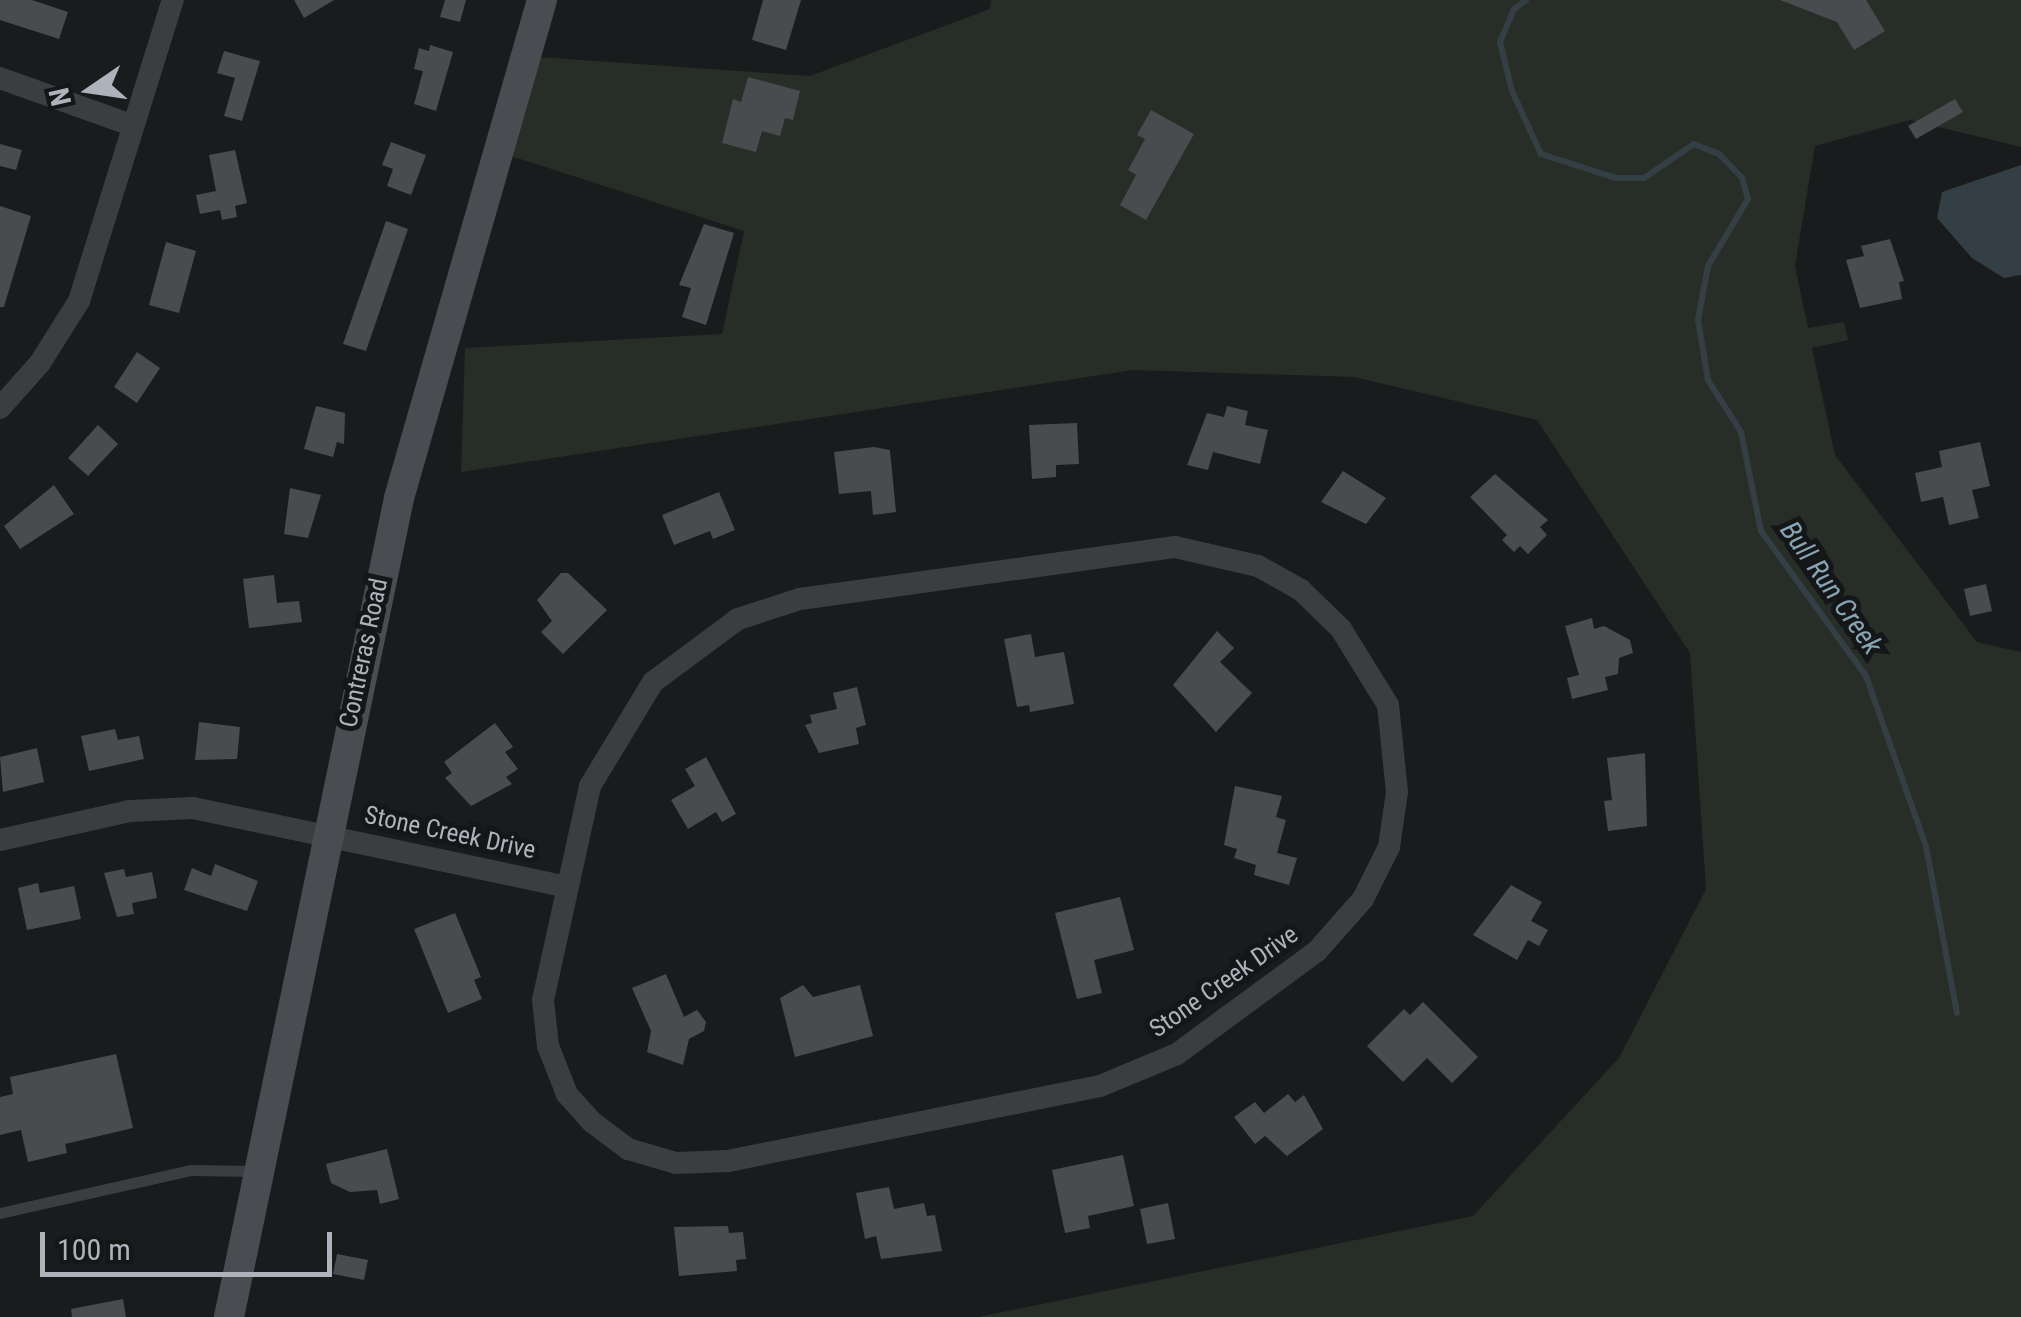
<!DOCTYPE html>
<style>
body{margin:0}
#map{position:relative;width:2021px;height:1317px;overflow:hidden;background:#1a1b1c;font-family:"Roboto Condensed",sans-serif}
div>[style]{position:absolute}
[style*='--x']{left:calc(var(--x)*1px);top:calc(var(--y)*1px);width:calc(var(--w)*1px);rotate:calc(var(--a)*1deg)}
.green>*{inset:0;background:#272e27}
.water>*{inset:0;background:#343f45}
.stream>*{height:6px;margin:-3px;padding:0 3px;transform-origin:3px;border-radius:3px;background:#343f45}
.building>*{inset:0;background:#4a4b4f}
.lane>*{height:11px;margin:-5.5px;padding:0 5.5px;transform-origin:5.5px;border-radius:5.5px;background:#3c3d41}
.street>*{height:22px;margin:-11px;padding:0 11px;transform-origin:11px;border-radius:11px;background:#3c3d41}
.secondary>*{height:30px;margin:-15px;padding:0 15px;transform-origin:15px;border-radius:15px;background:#4a4c51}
span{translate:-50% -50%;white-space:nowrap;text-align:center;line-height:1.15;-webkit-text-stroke:10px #151617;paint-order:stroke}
.street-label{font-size:25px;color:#aeb3bb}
.water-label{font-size:28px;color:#88a4b3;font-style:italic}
.north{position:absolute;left:40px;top:40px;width:100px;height:100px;-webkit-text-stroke:8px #151617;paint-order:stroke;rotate:257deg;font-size:28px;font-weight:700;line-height:40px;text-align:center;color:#aeb3bb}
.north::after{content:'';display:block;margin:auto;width:35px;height:45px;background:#aeb3bb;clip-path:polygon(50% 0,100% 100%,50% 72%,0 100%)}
.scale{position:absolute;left:40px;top:1232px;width:292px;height:45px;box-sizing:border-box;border:5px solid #aeb3bb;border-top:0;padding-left:12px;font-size:30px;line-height:35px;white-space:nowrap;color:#aeb3bb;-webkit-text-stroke:8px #151617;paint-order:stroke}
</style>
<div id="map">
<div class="green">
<i style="clip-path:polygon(991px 0,2021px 0,2021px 147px,1910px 120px,1815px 146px,1795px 266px,1808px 328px,1844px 322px,1848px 340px,1812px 348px,1835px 455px,1977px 642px,2021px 652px,2021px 1317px,978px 1317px,1473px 1216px,1619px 1058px,1706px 889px,1690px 653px,1537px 420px,1354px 377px,1133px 370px,461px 472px,465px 348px,722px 334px,744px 231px,511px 156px,538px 57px,810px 76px,990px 9px)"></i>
</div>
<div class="water">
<i style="clip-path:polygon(2021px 165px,2021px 275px,2004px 278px,1972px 258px,1937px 218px,1942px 192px)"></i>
</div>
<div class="stream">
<i style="--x:1526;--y:0;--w:15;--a:143"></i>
<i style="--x:1514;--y:9;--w:36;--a:113"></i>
<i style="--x:1500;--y:42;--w:50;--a:76.2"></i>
<i style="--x:1512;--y:91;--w:69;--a:65.3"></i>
<i style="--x:1541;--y:154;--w:79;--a:17.7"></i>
<i style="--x:1616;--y:178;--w:28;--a:0"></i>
<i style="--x:1644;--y:178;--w:60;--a:-34.2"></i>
<i style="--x:1694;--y:144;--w:27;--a:22"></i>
<i style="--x:1719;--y:154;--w:33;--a:46"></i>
<i style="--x:1742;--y:178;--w:22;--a:74"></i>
<i style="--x:1748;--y:199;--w:78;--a:120.8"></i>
<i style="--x:1708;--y:266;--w:55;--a:100.5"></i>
<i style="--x:1698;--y:320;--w:61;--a:80.5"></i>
<i style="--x:1708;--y:380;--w:62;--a:57.6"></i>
<i style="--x:1741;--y:432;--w:101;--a:78.6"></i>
<i style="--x:1761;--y:531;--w:179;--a:54.1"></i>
<i style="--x:1866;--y:676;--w:180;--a:70.6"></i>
<i style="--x:1926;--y:846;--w:170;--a:79.5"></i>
</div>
<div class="building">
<i style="clip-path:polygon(0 0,32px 0,68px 12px,59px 39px,0 20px)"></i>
<i style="clip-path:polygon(294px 0,334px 0,304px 18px)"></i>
<i style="clip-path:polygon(445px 0,466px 0,460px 22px,440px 17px)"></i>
<i style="clip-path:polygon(763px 0,801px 0,786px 50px,752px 40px)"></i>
<i style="clip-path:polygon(1780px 0,1866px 0,1885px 31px,1854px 50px,1837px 22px)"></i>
<i style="clip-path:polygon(430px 45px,453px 52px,436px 111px,414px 104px,423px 71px,414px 69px,419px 48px,429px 51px)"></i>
<i style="clip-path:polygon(224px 51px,260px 61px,242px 121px,224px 116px,235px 78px,217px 73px)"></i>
<i style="clip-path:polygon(748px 77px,800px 91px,793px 120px,785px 118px,780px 136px,762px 131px,756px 152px,722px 143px,733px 99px,741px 102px)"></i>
<i style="clip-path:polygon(1955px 99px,1963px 112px,1916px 139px,1908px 126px)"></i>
<i style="clip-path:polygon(1151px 110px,1194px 134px,1146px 220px,1120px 205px,1136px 175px,1128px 170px,1145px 139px,1137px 135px)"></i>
<i style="clip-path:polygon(391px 142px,426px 155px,411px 195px,387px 186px,393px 169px,382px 165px)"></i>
<i style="clip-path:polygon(0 144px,22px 150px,16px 170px,0 166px)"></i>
<i style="clip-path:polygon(235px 150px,247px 203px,235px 206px,237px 217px,222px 220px,220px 210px,200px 214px,196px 195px,216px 191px,209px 155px)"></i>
<i style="clip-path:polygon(0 206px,31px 216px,4px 307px,0 307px)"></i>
<i style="clip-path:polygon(386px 221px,408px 229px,366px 351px,343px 344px)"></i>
<i style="clip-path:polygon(704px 224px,734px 233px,706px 325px,682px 317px,691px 288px,679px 285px)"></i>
<i style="clip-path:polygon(1890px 239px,1904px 281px,1899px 282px,1902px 299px,1860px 308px,1846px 260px,1864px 256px,1861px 246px)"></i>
<i style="clip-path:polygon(166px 242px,196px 251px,179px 313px,149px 305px)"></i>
<i style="clip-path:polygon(137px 352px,160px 368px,137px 403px,114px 387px)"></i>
<i style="clip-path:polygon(316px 406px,345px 413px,344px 444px,337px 442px,333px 457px,304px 449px)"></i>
<i style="clip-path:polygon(1227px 406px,1248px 411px,1245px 425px,1268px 430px,1260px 464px,1213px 452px,1208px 470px,1187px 465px,1207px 413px,1224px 417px)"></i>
<i style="clip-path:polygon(1077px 423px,1079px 464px,1056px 465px,1056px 477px,1032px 479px,1029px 425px)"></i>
<i style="clip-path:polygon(98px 425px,118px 444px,88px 476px,68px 458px)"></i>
<i style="clip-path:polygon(1980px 442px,1990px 486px,1972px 490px,1979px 518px,1949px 525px,1943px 497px,1921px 502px,1915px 473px,1942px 467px,1939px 451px)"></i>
<i style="clip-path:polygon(874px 447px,890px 450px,896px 512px,873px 515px,871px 491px,839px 494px,834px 452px)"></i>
<i style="clip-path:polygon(1343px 471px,1386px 498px,1366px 524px,1321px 502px)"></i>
<i style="clip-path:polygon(1495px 474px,1548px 520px,1540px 527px,1547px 535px,1528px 554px,1520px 546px,1514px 552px,1502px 540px,1507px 535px,1470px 497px)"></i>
<i style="clip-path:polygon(54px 485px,74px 514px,20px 549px,4px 526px)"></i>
<i style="clip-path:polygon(290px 488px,321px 495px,308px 538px,284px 534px)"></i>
<i style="clip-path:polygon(719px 492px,735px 530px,713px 539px,710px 531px,674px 545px,662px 515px)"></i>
<i style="clip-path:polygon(561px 573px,568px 573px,607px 610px,563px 654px,541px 632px,552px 621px,537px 600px)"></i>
<i style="clip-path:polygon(274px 575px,277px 603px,299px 601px,302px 622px,249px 628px,243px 579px)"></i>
<i style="clip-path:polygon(1986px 584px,1992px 611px,1970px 616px,1964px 589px)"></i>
<i style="clip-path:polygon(1592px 618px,1594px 629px,1604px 626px,1630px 640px,1633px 653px,1619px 658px,1618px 674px,1605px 677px,1608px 690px,1572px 699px,1567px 678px,1579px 675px,1565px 626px)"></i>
<i style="clip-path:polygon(1217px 631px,1234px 648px,1220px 662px,1252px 693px,1216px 732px,1173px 685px)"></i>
<i style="clip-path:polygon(1031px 634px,1035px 657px,1064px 652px,1074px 704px,1030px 712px,1029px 705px,1017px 707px,1004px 639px)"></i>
<i style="clip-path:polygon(857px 687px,866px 725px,856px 728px,859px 744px,819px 753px,805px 725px,812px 723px,810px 715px,837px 709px,833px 693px)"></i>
<i style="clip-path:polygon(199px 722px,240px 727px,237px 759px,195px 760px)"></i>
<i style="clip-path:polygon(495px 723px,513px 747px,505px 752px,518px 769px,506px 777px,512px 784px,471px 806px,445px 778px,452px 773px,444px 762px)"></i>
<i style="clip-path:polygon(115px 729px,118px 740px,139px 736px,144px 759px,89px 771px,81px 736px)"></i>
<i style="clip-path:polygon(37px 748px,44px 782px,3px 792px,0 757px)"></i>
<i style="clip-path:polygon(1645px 753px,1647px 826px,1608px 831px,1604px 801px,1612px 800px,1607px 758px)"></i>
<i style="clip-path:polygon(706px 757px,736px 814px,722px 822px,716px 812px,688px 829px,671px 800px,695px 786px,685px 769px)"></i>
<i style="clip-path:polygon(1235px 786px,1282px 796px,1276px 817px,1286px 820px,1277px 853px,1297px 858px,1289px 885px,1254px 875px,1256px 865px,1234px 858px,1237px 849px,1224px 845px)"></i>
<i style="clip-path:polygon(215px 864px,258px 881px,247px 911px,184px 890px,192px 868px,211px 876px)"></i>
<i style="clip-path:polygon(124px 869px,126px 877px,152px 872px,157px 898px,132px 903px,134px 914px,117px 917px,104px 873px)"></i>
<i style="clip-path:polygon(38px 883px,40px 893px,74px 886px,81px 919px,27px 930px,18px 888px)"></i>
<i style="clip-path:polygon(1511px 885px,1542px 902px,1531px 921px,1548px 930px,1539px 946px,1528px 940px,1517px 960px,1473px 935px)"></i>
<i style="clip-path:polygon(1120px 897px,1134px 950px,1094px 960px,1102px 993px,1077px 999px,1055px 913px)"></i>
<i style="clip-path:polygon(455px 913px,481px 977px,474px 980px,482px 999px,448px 1013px,414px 929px)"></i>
<i style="clip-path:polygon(666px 974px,684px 1017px,697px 1010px,706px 1022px,704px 1031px,689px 1039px,683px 1065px,647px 1052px,651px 1031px,632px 988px)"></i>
<i style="clip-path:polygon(860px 985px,873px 1036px,795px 1057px,780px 998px,803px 985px,813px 997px)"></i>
<i style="clip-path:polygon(1423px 1002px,1478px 1057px,1452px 1083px,1427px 1058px,1403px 1082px,1367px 1046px,1404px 1009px,1410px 1015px)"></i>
<i style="clip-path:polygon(116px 1054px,133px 1128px,65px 1144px,67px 1153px,28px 1162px,21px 1130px,0 1135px,0 1097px,13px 1094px,10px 1077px)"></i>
<i style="clip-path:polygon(1288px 1094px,1295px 1102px,1304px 1095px,1323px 1129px,1287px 1156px,1265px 1136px,1255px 1144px,1234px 1117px,1255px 1102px,1264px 1113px)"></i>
<i style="clip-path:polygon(387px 1149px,399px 1199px,380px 1204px,377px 1190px,350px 1192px,331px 1183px,326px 1164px)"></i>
<i style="clip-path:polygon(1123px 1155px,1134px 1206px,1088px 1216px,1090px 1228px,1065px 1233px,1052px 1170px)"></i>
<i style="clip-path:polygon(889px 1187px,894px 1209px,924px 1203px,927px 1216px,935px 1215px,942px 1251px,881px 1259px,876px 1236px,865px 1239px,856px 1193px)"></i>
<i style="clip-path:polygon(1168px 1203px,1175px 1239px,1147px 1244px,1140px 1209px)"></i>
<i style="clip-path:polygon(728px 1226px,729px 1233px,743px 1232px,746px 1259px,736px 1260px,737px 1271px,679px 1276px,674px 1227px)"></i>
<i style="clip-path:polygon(337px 1254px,368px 1260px,364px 1280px,333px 1274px)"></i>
<i style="clip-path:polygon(123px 1299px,126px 1317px,72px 1317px,71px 1309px)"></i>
</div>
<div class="lane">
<i style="--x:0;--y:1213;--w:196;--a:-12.7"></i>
<i style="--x:191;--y:1170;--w:67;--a:0.9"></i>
</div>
<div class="street">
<i style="--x:0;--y:78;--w:139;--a:19.7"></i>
<i style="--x:0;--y:408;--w:60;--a:-48.4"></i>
<i style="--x:40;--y:363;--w:73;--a:-57.8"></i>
<i style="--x:79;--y:301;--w:315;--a:-72.7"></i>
<i style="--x:1175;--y:547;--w:85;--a:12.9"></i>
<i style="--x:1258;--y:566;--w:49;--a:29.2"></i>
<i style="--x:1301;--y:590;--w:56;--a:44.3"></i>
<i style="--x:1341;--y:629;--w:89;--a:58.3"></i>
<i style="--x:1388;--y:705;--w:87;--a:84.1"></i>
<i style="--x:1397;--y:792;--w:56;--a:98.3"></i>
<i style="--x:1389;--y:847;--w:58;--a:116.6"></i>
<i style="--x:1363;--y:899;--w:69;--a:131.5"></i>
<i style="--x:1317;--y:951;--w:174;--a:143.7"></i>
<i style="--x:1177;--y:1054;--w:83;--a:157.4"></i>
<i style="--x:1100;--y:1086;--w:380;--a:168.6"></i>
<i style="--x:727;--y:1161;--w:51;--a:177.8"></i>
<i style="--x:676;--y:1163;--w:50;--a:-163.7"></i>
<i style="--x:628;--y:1149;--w:45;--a:-143.1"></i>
<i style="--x:592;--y:1122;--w:38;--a:-132"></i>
<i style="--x:567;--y:1094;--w:52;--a:-111.6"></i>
<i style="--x:548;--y:1046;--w:46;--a:-96.2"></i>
<i style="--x:543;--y:1000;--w:219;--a:-77.6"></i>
<i style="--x:590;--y:786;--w:122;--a:-58.8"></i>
<i style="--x:653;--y:682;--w:106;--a:-36.5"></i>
<i style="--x:738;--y:619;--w:65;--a:-17.9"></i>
<i style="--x:800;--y:599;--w:379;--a:-7.9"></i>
<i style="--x:0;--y:840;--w:133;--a:-12.6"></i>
<i style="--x:130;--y:811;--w:63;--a:-2.7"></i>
<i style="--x:193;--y:808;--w:379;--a:11.9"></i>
</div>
<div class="secondary">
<i style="--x:229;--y:1317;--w:836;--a:-78.27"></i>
<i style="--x:399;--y:498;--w:518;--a:-73.98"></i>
</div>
<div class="street-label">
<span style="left:364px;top:653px;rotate:-78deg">Contreras Road</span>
<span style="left:450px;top:833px;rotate:12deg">Stone Creek Drive</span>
<span style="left:1224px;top:982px;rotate:-35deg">Stone Creek Drive</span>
</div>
<div class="water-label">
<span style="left:1831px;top:588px;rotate:55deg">Bull Run Creek</span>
</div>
<div class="north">N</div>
<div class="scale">100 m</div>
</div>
